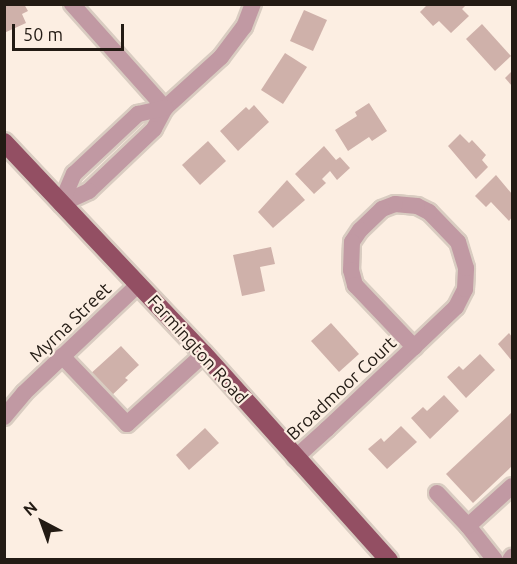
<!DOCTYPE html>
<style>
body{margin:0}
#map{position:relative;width:517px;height:564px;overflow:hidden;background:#fceee2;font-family:Ubuntu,sans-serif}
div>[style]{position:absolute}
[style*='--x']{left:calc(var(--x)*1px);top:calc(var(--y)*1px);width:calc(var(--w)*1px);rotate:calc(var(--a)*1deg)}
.building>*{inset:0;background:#cfb1aa}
.roads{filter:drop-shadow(2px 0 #d9ccc1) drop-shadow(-2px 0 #d9ccc1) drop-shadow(0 2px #d9ccc1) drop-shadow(0 -2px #d9ccc1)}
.minor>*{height:16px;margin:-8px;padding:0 8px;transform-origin:8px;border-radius:8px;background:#c199a3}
.major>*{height:18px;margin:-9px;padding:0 9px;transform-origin:9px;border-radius:9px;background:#934f63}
span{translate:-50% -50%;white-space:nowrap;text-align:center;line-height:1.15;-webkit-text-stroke:4.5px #fceee2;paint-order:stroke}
.street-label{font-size:18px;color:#231b14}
.frame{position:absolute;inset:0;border:6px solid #231b14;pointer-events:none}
.north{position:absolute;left:12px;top:492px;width:60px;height:60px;-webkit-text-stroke:4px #fceee2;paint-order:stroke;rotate:319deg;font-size:16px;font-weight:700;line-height:24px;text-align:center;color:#231b14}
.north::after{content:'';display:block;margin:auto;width:21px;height:27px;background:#231b14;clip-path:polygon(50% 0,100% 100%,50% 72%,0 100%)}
.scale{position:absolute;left:12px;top:24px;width:112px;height:27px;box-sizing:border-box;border:3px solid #231b14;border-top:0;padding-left:8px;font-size:18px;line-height:21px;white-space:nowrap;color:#231b14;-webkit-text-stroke:4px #fceee2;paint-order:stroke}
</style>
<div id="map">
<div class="building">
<i style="clip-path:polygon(4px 4px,24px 4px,28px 11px,22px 14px,26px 23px,4px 33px)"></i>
<i style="clip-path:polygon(428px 4px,467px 4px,462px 9px,469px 16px,451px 33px,439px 21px,433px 26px,420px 12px)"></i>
<i style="clip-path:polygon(304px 10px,327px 20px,313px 51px,290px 41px)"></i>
<i style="clip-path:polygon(482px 24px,511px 56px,495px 71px,466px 39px)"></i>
<i style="clip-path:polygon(285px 53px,307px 67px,283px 104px,261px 90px)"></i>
<i style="clip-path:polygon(512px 71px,512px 86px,505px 78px)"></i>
<i style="clip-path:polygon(369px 103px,387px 131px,372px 141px,369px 137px,348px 151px,335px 130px,357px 116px,355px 112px)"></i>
<i style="clip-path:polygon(254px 105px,269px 122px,238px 151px,220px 131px,246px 107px,249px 110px)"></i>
<i style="clip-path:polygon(460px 134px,469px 143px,472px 140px,486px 155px,482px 160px,488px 167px,476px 179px,448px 146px)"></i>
<i style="clip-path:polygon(208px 141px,226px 161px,200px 185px,182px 165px)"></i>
<i style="clip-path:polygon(324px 146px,336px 160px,340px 157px,350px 168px,337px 180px,330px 171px,322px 179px,326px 183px,314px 194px,295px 174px)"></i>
<i style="clip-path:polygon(496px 175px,512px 194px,512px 217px,509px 221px,491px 202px,486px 207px,475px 196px)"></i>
<i style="clip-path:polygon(287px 180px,305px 200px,273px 228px,258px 212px)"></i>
<i style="clip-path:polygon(271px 247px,275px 264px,260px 267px,265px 291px,242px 296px,233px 255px)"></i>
<i style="clip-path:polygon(331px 323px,359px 354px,339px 372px,311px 341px)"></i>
<i style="clip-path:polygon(509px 333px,512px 337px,512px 361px,498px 344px)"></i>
<i style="clip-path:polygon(121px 346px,139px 365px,125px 378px,128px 380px,109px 398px,88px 376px)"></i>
<i style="clip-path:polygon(480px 354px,495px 370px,466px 398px,447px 377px,459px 366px,463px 370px)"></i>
<i style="clip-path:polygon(444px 395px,459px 411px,430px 439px,411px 418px,423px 407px,427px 411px)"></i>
<i style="clip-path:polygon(512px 412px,512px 466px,473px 503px,446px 474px)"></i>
<i style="clip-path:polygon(401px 426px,417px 442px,387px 469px,368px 449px,381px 438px,384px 442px)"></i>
<i style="clip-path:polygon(205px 428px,219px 443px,189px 470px,176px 455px)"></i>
</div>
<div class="roads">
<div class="minor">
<i style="--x:72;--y:4;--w:140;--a:48.2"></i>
<i style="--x:165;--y:108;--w:76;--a:-42.3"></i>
<i style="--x:221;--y:57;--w:38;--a:-53"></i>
<i style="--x:244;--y:27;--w:25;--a:-69"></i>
<i style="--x:165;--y:108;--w:24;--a:118"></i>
<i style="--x:154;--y:129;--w:90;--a:136.4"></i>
<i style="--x:89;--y:191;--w:31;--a:155"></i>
<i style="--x:61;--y:204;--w:33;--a:-67"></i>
<i style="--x:74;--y:174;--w:88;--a:-43.2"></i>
<i style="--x:138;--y:114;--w:28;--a:-13"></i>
<i style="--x:62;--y:356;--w:94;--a:46.3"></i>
<i style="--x:127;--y:424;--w:104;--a:-42.3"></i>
<i style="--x:4;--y:417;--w:31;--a:-50"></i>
<i style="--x:24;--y:393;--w:158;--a:-43.5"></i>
<i style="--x:295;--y:458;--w:43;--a:-42.2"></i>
<i style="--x:327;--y:429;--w:120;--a:-43.3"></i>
<i style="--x:414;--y:347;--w:58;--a:-43.6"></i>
<i style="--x:456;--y:307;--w:20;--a:-63"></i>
<i style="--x:465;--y:289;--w:21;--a:-87"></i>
<i style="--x:466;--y:268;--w:27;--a:-107"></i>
<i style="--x:458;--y:242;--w:42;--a:-134"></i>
<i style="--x:429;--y:212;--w:13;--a:-153"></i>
<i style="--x:417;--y:206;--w:22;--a:-175"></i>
<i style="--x:395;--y:204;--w:14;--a:159"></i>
<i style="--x:382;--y:209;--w:30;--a:136"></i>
<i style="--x:360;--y:230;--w:14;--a:124"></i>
<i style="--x:352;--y:242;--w:28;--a:92"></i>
<i style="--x:351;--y:270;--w:16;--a:75"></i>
<i style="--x:355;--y:285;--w:86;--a:46.4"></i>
<i style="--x:437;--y:493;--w:45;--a:46.8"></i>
<i style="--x:495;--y:560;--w:43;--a:-128.5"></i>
<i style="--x:468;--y:526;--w:59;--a:-42.3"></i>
<i style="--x:510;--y:560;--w:4;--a:-56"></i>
</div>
<div class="major">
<i style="--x:4;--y:142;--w:291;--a:46.7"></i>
<i style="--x:204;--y:354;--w:277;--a:48.1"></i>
</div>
</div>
<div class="street-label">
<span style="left:70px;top:322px;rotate:-44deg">Myrna Street</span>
<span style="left:198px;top:349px;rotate:48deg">Farmington Road</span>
<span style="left:341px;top:388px;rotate:-43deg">Broadmoor Court</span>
</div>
<div class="frame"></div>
<div class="north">N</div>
<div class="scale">50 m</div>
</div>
